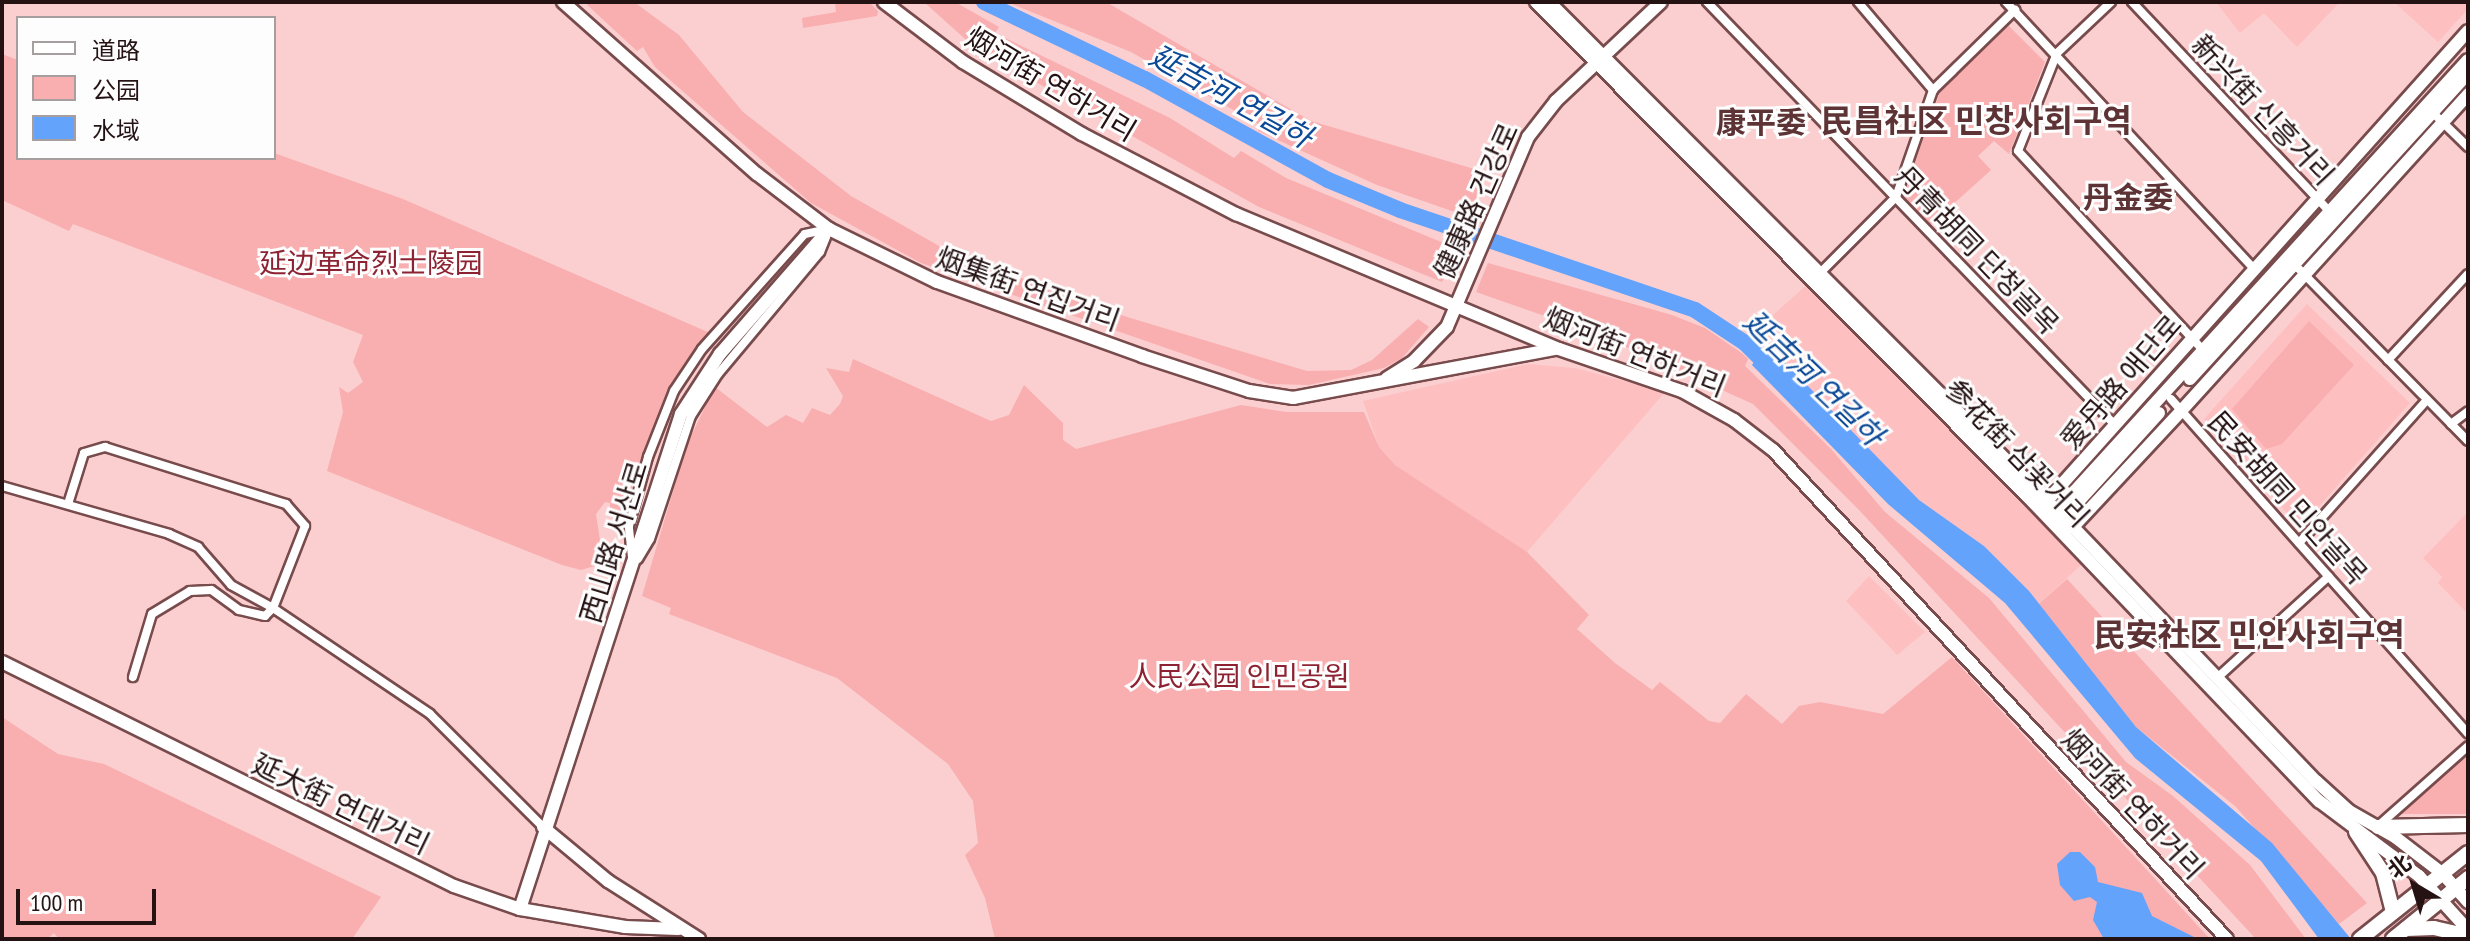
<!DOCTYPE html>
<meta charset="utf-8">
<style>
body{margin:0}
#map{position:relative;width:2470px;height:941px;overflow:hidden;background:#fbcfd0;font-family:"PT Sans Narrow","Noto Sans SC","Noto Sans KR",sans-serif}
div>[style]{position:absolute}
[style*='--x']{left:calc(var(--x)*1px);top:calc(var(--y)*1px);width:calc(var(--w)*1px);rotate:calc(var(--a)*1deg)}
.built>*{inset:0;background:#febfc1}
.green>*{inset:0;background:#f9aeb0}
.water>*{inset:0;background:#64a3fc}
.river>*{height:16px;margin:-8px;padding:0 8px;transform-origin:8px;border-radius:8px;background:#64a3fc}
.roads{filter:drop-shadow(2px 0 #784b4c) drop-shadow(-2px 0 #784b4c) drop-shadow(0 2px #784b4c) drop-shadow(0 -2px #784b4c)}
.street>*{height:8px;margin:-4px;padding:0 4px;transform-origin:4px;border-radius:4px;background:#fff}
.secondary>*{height:12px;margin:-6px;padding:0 6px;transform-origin:6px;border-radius:6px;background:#fff}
.primary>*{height:14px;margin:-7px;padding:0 7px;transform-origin:7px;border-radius:7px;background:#fff}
span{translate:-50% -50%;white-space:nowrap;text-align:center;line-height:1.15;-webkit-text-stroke:6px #fdfdfd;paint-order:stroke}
.street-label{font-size:28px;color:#251213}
.park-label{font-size:28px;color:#8d2232}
.water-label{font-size:30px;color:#0b4997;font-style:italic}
.neighbourhood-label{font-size:30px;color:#5d3335;font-weight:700}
.quarter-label{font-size:32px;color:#5d3335;font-weight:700}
.frame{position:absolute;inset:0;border:4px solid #251213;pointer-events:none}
.legend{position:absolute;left:16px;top:16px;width:260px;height:144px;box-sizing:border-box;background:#fdfdfd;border:2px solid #a79f9f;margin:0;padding:10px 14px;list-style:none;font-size:24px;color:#251213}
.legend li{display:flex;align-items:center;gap:16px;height:40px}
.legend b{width:40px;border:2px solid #a79f9f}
.north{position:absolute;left:2374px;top:845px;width:80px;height:80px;-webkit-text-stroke:6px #fdfdfd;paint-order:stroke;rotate:322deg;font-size:22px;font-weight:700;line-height:32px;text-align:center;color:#251213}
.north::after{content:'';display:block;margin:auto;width:28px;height:36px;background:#251213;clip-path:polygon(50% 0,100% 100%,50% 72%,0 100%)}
.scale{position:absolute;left:16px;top:889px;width:140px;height:36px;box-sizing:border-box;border:4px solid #251213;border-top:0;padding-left:10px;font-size:24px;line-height:28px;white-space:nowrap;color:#251213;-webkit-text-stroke:6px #fdfdfd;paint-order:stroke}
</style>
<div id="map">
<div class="built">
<i style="clip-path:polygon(2216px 2px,2340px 2px,2297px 47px,2264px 13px,2240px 33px)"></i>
<i style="clip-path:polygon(2394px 2px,2468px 2px,2468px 9px,2438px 42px)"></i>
<i style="clip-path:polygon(1809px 283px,2083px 563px,2039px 604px,1984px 546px,1919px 500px,1754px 332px)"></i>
<i style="clip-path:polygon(2307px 304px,2410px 403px,2300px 528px,2204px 419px)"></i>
<i style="clip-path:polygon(1528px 364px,1575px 368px,1665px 392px,1527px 552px,1395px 465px,1379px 447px,1363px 401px)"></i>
<i style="clip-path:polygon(2468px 512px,2468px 614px,2438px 583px,2442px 577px,2423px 558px)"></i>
<i style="clip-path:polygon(1869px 576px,1925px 632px,1897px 655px,1846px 601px)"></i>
</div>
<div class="green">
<i style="clip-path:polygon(584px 2px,634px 2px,679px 35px,743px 112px,851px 196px,948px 251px,1127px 317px,1307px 371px,1351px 370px,1372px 360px,1418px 319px,1429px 327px,1402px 358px,1384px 368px,1309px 385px,1270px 384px,921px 263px,811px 203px,655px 67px,643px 47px,637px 51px)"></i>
<i style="clip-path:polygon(835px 2px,869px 2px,878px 11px,877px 16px,803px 28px,802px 18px,836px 12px)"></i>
<i style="clip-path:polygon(924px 2px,955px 2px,999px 27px,995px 33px,1170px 118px,1234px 158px,1241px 151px,1286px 178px,1463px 251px,1442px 282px,1259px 207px,975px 48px)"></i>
<i style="clip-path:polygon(1007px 2px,1106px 2px,1311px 121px,1488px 173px,1469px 217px,1377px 185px,1258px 131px,1260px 125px,1131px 52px)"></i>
<i style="clip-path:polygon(2006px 23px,2045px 62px,2009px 154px,1994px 141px,1978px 156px,1991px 170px,1929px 226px,1903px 195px,1942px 86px)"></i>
<i style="clip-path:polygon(2px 54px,18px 60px,18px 158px,274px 158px,274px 153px,403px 199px,710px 333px,671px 390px,623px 517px,610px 513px,610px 503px,605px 502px,596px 514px,601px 547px,615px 560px,581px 570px,562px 565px,327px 471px,343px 412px,339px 387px,348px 393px,363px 382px,353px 362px,363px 335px,73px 224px,69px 231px,2px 200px)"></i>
<i style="clip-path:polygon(1488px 263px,1672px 315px,1705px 328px,1743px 354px,1748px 359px,1745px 366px,1831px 449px,1885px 512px,1989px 598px,2126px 762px,2173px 796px,2250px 865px,2306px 939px,2256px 939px,1860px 511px,1753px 404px,1602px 336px,1476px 292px)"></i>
<i style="clip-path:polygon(2309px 321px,2354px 365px,2282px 444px,2266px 449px,2232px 409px)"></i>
<i style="clip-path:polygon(853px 359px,991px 421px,1009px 415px,1024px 385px,1063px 423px,1063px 440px,1076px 449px,1241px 405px,1286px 412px,1364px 412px,1379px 447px,1395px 465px,1527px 552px,1589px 615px,1577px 629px,1615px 663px,1652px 690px,1660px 682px,1709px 721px,1720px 723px,1746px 694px,1782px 724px,1799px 706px,1820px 702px,1883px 714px,1952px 657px,2210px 939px,995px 939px,985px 898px,965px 855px,978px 843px,973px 801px,948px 764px,837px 678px,669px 614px,671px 608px,642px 596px,687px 444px,715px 387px,767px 427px,786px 415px,803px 423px,812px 408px,830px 415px,840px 404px,843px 396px,826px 368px,849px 372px)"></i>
<i style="clip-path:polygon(2067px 579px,2367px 903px,2339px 924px,2235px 806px,2136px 727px,2039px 604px)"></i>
<i style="clip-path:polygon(2px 717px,58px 754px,104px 764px,381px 897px,352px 939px,59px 939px,54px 933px,47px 939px,2px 939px)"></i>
<i style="clip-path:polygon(2468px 752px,2468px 814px,2399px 814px,2402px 810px)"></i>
</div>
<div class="water">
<i style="clip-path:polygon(1766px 343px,1919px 500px,1984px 546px,2029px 591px,2136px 727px,2272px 843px,2351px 939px,2319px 939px,2261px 861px,2135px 758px,2005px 603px,1888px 504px,1752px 365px)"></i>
<i style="clip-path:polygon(2070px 852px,2080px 852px,2095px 867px,2098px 882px,2142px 893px,2152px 916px,2198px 939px,2104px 939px,2093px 920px,2097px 902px,2090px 897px,2074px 901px,2060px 885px,2057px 864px)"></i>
</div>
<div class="river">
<i style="--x:984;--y:2;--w:178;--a:25.6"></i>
<i style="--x:1145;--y:79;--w:209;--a:28.9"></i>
<i style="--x:1328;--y:180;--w:78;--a:22.6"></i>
<i style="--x:1400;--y:210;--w:311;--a:18.7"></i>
<i style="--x:1695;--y:310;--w:60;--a:33.4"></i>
<i style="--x:1745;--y:343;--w:37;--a:45"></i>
</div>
<div class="roads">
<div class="street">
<i style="--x:1707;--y:2;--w:589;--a:46.03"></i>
<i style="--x:1858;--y:2;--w:116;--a:49.6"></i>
<i style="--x:2006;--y:2;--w:364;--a:47.1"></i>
<i style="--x:2111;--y:2;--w:74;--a:136.6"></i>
<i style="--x:2057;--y:53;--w:105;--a:111.7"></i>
<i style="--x:2018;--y:151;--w:273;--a:47.1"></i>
<i style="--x:2132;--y:2;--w:289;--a:46.7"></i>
<i style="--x:2432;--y:112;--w:50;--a:44.2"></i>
<i style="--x:2296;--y:266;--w:245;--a:45.5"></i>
<i style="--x:1819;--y:274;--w:109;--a:-45"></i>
<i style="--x:1896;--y:197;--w:113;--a:-70.9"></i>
<i style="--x:1933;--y:90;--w:115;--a:-44.3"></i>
<i style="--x:2388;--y:360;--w:117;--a:-47.1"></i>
<i style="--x:2171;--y:399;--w:447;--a:48.4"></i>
<i style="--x:2451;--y:424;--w:21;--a:-37"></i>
<i style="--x:2;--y:486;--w:174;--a:16"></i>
<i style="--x:169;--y:534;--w:32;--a:24"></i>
<i style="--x:198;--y:547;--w:50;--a:49"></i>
<i style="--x:231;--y:585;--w:48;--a:28.7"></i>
<i style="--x:273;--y:608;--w:189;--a:34"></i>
<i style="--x:430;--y:714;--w:160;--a:45"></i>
<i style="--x:68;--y:504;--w:53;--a:-72.6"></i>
<i style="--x:84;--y:453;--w:22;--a:-16"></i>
<i style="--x:105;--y:447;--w:190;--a:17.5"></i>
<i style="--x:286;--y:504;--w:29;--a:49"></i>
<i style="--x:305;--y:526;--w:88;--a:111.3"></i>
<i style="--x:273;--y:608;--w:11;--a:135"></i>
<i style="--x:265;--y:616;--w:27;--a:-167"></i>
<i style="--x:239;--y:610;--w:34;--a:-144"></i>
<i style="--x:211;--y:590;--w:21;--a:177"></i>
<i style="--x:190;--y:591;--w:44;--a:148.8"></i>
<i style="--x:152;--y:614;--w:66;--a:106.8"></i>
<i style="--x:2299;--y:543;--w:192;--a:-48.2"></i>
<i style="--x:632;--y:557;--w:31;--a:-96"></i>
<i style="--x:629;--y:526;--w:72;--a:-74.6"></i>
<i style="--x:648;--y:457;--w:71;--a:-68.5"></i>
<i style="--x:674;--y:391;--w:50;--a:-56.3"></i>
<i style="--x:702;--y:349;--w:154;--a:-48.2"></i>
<i style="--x:805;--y:234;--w:24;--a:-12"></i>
<i style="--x:638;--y:559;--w:23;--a:-59"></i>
<i style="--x:650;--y:539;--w:130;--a:-71.6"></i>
<i style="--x:691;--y:416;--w:50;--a:-57.3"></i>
<i style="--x:718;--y:374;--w:159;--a:-50.1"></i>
<i style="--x:820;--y:252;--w:16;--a:-68"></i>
<i style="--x:2217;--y:678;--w:151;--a:-42.3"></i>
<i style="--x:2378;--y:826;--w:120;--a:-41.6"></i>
</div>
<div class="secondary">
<i style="--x:563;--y:2;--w:259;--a:41.6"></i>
<i style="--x:757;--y:174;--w:91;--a:37.4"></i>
<i style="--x:829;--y:229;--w:120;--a:26.1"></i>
<i style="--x:937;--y:282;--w:218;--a:19.8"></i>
<i style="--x:1142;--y:356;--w:113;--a:18.1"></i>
<i style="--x:1249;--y:391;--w:45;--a:9"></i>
<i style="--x:1293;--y:398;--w:267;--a:-10.6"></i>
<i style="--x:884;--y:2;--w:99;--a:37.2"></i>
<i style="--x:963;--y:62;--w:139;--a:31.2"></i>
<i style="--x:1082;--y:134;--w:174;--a:27.5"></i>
<i style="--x:1236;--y:214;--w:350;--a:22.7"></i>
<i style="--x:1559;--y:349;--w:130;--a:18.9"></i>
<i style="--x:1682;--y:391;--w:60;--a:29.1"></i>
<i style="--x:1734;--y:420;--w:49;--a:37.6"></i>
<i style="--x:1773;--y:450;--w:667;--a:47.13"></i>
<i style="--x:1536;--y:2;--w:698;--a:45.17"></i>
<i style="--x:2028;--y:497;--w:421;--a:46.3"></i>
<i style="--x:2319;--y:801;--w:125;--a:36.9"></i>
<i style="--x:2419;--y:876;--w:73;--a:47.8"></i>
<i style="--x:1549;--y:2;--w:742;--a:45.05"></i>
<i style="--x:2073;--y:527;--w:352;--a:46.3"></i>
<i style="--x:2316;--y:781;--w:45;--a:42.3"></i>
<i style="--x:2349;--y:811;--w:53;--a:29.5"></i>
<i style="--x:2395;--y:837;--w:59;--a:37.5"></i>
<i style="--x:2442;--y:873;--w:39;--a:48"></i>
<i style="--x:1387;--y:378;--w:32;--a:-32"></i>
<i style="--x:1414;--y:361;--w:47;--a:-45.9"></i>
<i style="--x:1447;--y:327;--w:207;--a:-66.9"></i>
<i style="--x:1528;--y:137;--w:46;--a:-52.1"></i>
<i style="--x:1556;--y:101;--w:144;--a:-43.3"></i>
<i style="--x:2190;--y:379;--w:413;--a:-47.7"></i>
<i style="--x:2046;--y:502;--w:632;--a:-48.14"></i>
<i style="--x:2052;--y:516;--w:617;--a:-47.63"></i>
<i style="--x:2058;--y:524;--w:150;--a:-47.7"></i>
<i style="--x:2066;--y:527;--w:7;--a:0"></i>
<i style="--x:2073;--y:527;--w:158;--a:-47"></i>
<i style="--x:2181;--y:411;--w:428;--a:-47.8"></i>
<i style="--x:2;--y:662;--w:504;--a:26.36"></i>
<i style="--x:454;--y:886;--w:70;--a:19.2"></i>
<i style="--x:520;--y:909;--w:107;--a:9.7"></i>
<i style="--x:625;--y:927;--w:53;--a:2.2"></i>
<i style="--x:543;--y:827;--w:85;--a:39.7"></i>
<i style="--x:608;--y:881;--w:108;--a:32.5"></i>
<i style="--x:520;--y:909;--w:521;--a:-71.98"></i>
<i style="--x:681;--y:414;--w:72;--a:-57"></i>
<i style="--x:720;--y:354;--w:166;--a:-48.9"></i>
</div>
<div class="primary">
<i style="--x:2378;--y:827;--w:90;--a:-1.3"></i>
<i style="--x:2356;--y:832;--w:49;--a:56.6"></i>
<i style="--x:2383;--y:873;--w:40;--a:75.6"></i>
<i style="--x:2406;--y:929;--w:28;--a:-2"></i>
<i style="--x:2434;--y:928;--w:35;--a:13"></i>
<i style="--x:2360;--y:939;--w:138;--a:-38.5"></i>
<i style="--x:2393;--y:939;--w:97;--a:-39.1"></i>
</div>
</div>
<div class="street-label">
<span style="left:1051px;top:84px;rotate:31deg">烟河街 연하거리</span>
<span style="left:2263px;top:110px;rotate:47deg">新兴街 신흥거리</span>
<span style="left:1476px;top:201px;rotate:-66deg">健康路 건강로</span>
<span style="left:1977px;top:250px;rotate:46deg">丹青胡同 단청골목</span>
<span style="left:1028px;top:289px;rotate:20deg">烟集街 연집거리</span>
<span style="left:1635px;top:352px;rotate:22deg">烟河街 연하거리</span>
<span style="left:2121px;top:382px;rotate:-49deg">爱丹路 애단로</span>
<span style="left:2017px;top:453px;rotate:46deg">参花街 삼꽃거리</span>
<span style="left:2288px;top:498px;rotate:48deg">民安胡同 민안골목</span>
<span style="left:614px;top:542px;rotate:-73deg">西山路 서산로</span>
<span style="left:341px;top:804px;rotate:26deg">延大街 연대거리</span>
<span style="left:2133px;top:804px;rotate:47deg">烟河街 연하거리</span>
</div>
<div class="park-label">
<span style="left:371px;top:263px">延边革命烈士陵园</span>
<span style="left:1239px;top:676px">人民公园 인민공원</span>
</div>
<div class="water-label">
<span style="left:1231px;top:96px;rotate:29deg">延吉河 연길하</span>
<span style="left:1814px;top:378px;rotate:44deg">延吉河 연길하</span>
</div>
<div class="neighbourhood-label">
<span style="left:1761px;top:122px">康平委</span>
<span style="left:2128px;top:197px">丹金委</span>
</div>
<div class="quarter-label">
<span style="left:1976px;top:120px">民昌社区 민창사회구역</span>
<span style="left:2249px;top:634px">民安社区 민안사회구역</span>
</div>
<div class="frame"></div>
<ul class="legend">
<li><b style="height:10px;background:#fff"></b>道路</li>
<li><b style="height:22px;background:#f9aeb0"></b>公园</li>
<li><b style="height:22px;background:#64a3fc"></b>水域</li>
</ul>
<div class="north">北</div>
<div class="scale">100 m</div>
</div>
